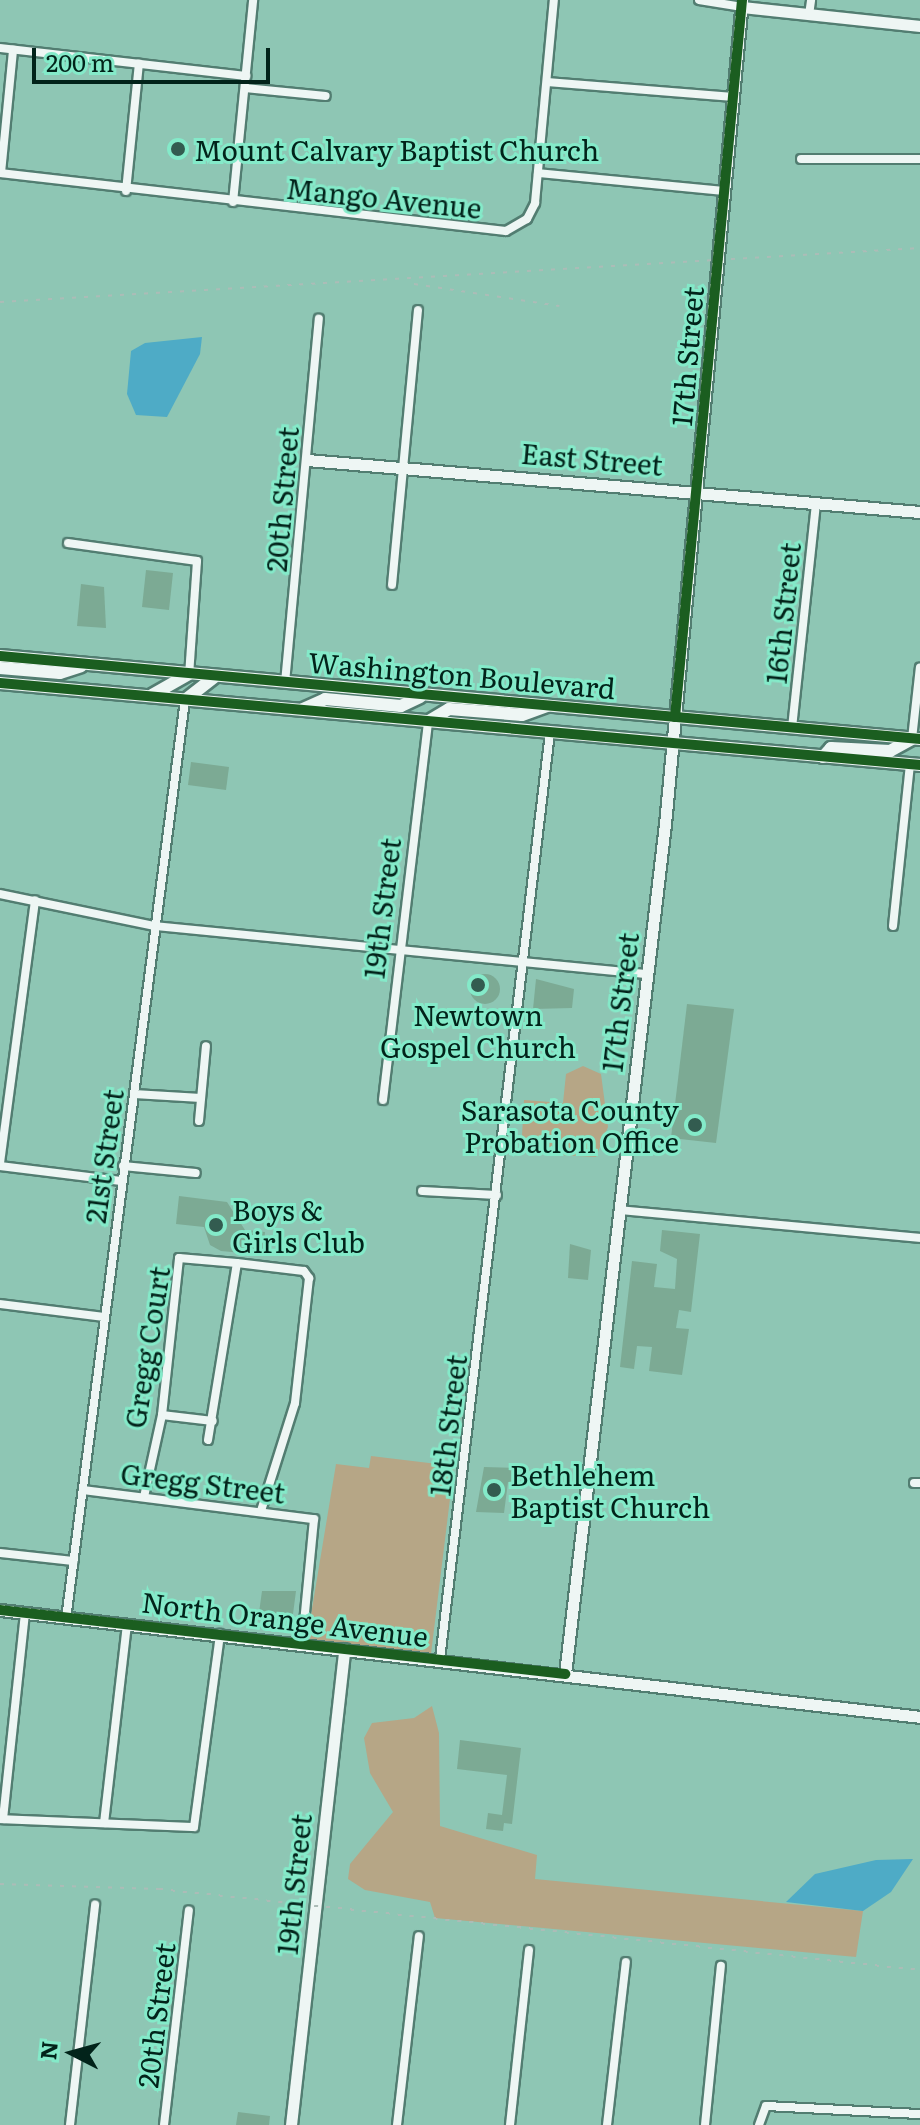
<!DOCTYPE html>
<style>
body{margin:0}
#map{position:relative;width:920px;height:2125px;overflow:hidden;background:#8ec6b4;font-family:Literata,serif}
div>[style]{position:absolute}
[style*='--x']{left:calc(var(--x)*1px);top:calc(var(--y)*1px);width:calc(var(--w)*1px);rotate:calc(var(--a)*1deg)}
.green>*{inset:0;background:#b6a686}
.water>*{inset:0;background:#4eabc6}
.building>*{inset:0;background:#7caa94}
.round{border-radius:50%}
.roads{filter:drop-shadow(2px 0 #527d71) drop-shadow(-2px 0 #527d71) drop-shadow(0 2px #527d71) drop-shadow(0 -2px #527d71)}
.street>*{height:8px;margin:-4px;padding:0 4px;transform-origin:4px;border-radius:4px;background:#eef6f4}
.secondary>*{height:11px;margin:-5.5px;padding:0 5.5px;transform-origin:5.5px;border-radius:5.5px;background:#eef6f4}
.primary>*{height:12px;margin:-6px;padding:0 6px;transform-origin:6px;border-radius:6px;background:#eef6f4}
.rail>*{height:2px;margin-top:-1px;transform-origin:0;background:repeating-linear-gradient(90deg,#acbcb7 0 4px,transparent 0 12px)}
.cycleway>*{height:10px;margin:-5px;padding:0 5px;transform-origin:5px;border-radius:5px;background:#1b5e20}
.dots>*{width:22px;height:22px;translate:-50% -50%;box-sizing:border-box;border:4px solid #84eac9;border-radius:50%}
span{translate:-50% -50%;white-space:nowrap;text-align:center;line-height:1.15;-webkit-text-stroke:6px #84eac9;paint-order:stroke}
.poi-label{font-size:28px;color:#02231a}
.left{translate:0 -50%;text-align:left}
.right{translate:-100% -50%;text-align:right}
.street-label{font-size:28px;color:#02231a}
.north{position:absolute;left:32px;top:2013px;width:80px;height:80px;-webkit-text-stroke:6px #84eac9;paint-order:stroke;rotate:276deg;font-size:22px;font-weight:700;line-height:32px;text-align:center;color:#02231a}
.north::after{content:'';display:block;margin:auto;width:28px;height:36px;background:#02231a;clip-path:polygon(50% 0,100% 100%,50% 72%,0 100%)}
.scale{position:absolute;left:32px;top:48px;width:238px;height:36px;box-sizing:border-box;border:4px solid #02231a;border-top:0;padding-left:10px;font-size:24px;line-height:28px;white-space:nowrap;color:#02231a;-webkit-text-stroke:6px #84eac9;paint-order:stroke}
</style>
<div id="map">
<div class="green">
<i style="clip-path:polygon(583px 1066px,601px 1074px,608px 1127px,596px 1157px,521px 1153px,524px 1100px,563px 1103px,566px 1074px)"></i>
<i style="clip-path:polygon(371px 1456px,454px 1466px,431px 1654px,307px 1639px,336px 1464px,369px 1468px)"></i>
<i style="clip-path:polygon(432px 1706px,439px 1733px,440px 1826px,537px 1855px,535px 1879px,863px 1911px,856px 1957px,435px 1918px,430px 1902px,365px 1890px,348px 1879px,350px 1864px,393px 1812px,370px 1773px,364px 1738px,372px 1723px,414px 1718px)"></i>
</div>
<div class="water">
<i style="clip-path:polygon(202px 337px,200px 354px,167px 417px,136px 415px,127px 394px,131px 351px,145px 343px)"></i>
<i style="clip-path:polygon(913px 1859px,891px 1892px,863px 1911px,786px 1902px,815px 1874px,876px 1860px)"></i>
</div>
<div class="building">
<i style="clip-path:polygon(146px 570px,173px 573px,169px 610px,142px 607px)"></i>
<i style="clip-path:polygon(81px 584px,104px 587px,106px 628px,77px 626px)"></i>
<i style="clip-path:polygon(191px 762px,229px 767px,226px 790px,188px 785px)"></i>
<i class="round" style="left:470px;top:974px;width:30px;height:30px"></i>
<i style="clip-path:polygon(536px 979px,574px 989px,572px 1008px,533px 1009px)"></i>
<i style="clip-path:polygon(687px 1004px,734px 1009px,716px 1143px,671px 1138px)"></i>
<i style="clip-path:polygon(179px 1196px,227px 1202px,245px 1230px,265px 1232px,263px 1255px,221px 1251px,210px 1245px,204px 1227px,176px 1224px)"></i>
<i style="clip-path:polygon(662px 1230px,700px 1234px,691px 1312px,679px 1310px,676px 1328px,689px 1329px,682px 1375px,649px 1371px,652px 1347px,637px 1346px,634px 1369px,620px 1367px,632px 1261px,657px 1264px,654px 1287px,675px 1289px,677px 1259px,660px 1251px)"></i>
<i style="clip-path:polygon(570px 1244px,591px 1250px,588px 1280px,568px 1278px)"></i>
<i style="clip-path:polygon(484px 1467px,514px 1468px,516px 1483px,508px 1482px,504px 1513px,476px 1512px)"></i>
<i style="clip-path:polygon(262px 1591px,296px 1591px,293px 1614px,282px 1613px,275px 1622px,258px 1620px)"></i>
<i style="clip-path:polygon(460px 1740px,521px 1748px,512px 1824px,504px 1823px,503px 1831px,486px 1829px,488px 1813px,502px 1815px,507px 1775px,457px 1769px)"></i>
<i style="clip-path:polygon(238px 2112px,270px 2116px,269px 2125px,236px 2125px)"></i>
</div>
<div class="roads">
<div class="street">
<i style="--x:699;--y:0;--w:44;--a:9.2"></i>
<i style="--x:809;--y:15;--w:15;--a:-82"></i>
<i style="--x:0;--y:48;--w:248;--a:6.5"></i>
<i style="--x:547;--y:82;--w:187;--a:4.6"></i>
<i style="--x:245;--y:88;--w:81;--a:5.6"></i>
<i style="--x:801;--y:159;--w:119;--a:0"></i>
<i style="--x:0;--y:173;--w:509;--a:6.54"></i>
<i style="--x:506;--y:231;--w:24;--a:-30"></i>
<i style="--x:527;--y:219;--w:18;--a:-63"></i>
<i style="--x:535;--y:203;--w:204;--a:-84.7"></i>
<i style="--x:1;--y:173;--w:124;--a:-84.4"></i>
<i style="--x:538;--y:173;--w:188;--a:5.5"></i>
<i style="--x:126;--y:191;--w:128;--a:-84.2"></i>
<i style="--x:233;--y:202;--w:203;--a:-84.3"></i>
<i style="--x:68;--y:543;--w:130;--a:7.9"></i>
<i style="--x:197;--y:561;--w:113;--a:94"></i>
<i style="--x:392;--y:585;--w:276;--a:-84.6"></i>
<i style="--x:285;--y:683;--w:366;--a:-84.7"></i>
<i style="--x:792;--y:728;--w:226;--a:-83.9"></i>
<i style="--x:912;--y:739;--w:72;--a:-83.7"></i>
<i style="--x:0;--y:894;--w:158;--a:11.7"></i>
<i style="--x:155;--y:926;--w:494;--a:5.6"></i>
<i style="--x:893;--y:926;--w:163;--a:-84"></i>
<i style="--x:134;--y:1094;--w:67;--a:3.4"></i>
<i style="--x:383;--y:1100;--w:381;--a:-83.2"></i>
<i style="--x:199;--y:1121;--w:75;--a:-84.7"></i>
<i style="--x:0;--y:1163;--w:265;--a:-82.4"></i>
<i style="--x:0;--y:1166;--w:122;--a:7.1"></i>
<i style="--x:123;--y:1166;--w:73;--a:5.5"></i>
<i style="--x:422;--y:1191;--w:75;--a:3.1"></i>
<i style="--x:619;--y:1210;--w:302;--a:5.3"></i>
<i style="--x:0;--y:1304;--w:105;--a:7.1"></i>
<i style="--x:162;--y:1415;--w:51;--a:6.7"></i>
<i style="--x:208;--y:1440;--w:179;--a:-80.7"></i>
<i style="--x:914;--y:1483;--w:6;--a:0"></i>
<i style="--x:83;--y:1490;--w:233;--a:7.2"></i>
<i style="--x:314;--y:1519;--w:126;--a:95.5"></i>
<i style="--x:144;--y:1497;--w:84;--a:-77.6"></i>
<i style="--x:162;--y:1415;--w:158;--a:-83.8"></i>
<i style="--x:179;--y:1258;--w:58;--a:4.9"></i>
<i style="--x:237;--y:1263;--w:67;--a:6.8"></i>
<i style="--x:304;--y:1271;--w:9;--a:54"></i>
<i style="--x:309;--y:1278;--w:126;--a:96.4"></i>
<i style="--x:295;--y:1403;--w:113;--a:107.5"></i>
<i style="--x:0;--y:1553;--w:74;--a:6.2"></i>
<i style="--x:66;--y:1619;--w:927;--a:-82.62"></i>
<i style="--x:440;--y:1659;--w:934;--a:-83.23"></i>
<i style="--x:0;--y:1819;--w:194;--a:2.4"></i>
<i style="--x:194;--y:1827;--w:195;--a:-82.3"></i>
<i style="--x:3;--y:1819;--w:207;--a:-83.9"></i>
<i style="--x:104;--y:1823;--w:200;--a:-83.4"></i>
<i style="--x:70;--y:2125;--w:222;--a:-83.5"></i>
<i style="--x:164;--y:2125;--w:216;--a:-83.4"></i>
<i style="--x:397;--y:2125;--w:190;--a:-83.4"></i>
<i style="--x:510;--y:2125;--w:176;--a:-83.8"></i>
<i style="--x:607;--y:2125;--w:164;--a:-83.4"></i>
<i style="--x:705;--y:2125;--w:160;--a:-84.3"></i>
<i style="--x:759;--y:2125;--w:20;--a:-70"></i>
<i style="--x:766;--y:2106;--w:154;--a:3"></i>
</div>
<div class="secondary">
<i style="--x:742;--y:7;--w:179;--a:6.1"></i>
<i style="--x:307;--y:460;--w:615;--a:4.85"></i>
<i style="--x:0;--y:1610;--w:926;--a:6.63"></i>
<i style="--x:565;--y:1674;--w:856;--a:-83.29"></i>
<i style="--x:665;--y:824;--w:828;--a:-84.66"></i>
<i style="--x:291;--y:2125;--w:479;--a:-83.6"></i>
</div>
<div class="primary">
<i style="--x:0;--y:656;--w:924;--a:5.16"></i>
<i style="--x:0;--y:668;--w:60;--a:4.8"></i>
<i style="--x:60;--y:673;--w:22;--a:-18"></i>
<i style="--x:0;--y:683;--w:924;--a:5.09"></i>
<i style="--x:152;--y:695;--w:43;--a:-29.6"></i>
<i style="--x:185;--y:700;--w:37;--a:-38"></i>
<i style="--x:303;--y:709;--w:24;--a:-24"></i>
<i style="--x:325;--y:699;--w:76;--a:5.3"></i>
<i style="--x:401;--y:706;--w:21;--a:-25"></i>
<i style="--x:429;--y:721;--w:23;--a:-31"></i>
<i style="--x:449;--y:709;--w:73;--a:4.7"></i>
<i style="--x:522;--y:715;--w:27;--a:-20"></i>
<i style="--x:823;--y:757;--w:12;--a:-48"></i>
<i style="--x:831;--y:748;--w:59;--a:2.9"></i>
<i style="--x:890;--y:751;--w:25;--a:-29"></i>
</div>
</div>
<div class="rail">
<i style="--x:414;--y:284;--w:147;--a:8.6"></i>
<i style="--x:0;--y:302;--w:922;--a:-3.36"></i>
<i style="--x:0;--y:1884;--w:159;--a:1.8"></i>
<i style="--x:159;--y:1889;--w:765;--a:6.08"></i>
</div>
<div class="cycleway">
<i style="--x:0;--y:656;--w:924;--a:5.16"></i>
<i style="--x:0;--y:683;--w:924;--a:5.09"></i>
<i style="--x:675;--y:717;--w:720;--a:-84.66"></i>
<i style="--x:0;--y:1610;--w:569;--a:6.46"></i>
</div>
<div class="dots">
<i style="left:178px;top:149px;background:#335c50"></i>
<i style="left:478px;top:985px;background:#335c50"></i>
<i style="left:695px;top:1125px;background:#335c50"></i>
<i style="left:216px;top:1225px;background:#335c50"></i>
<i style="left:494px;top:1490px;background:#335c50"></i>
</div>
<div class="poi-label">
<span class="left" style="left:194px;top:149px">Mount Calvary Baptist Church</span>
<span style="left:478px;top:1030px">Newtown<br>Gospel Church</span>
<span class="right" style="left:679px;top:1125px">Sarasota County<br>Probation Office</span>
<span class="left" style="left:232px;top:1225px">Boys &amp;<br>Girls Club</span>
<span class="left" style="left:510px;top:1490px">Bethlehem<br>Baptist Church</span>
</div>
<div class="street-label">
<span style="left:384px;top:197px;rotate:6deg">Mango Avenue</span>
<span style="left:686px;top:356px;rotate:-85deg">17th Street</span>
<span style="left:592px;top:458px;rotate:5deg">East Street</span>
<span style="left:281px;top:499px;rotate:-85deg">20th Street</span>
<span style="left:782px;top:613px;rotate:-84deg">16th Street</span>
<span style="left:462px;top:674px;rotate:5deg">Washington Boulevard</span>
<span style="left:381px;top:908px;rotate:-83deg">19th Street</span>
<span style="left:619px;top:1002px;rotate:-83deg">17th Street</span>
<span style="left:103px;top:1156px;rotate:-82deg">21st Street</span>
<span style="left:146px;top:1347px;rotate:-81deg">Gregg Court</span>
<span style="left:447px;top:1425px;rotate:-83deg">18th Street</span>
<span style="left:203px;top:1482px;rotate:7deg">Gregg Street</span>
<span style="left:285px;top:1618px;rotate:7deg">North Orange Avenue</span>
<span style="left:293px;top:1884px;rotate:-84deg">19th Street</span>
<span style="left:155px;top:2015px;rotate:-83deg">20th Street</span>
</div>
<div class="north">N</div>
<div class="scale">200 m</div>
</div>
